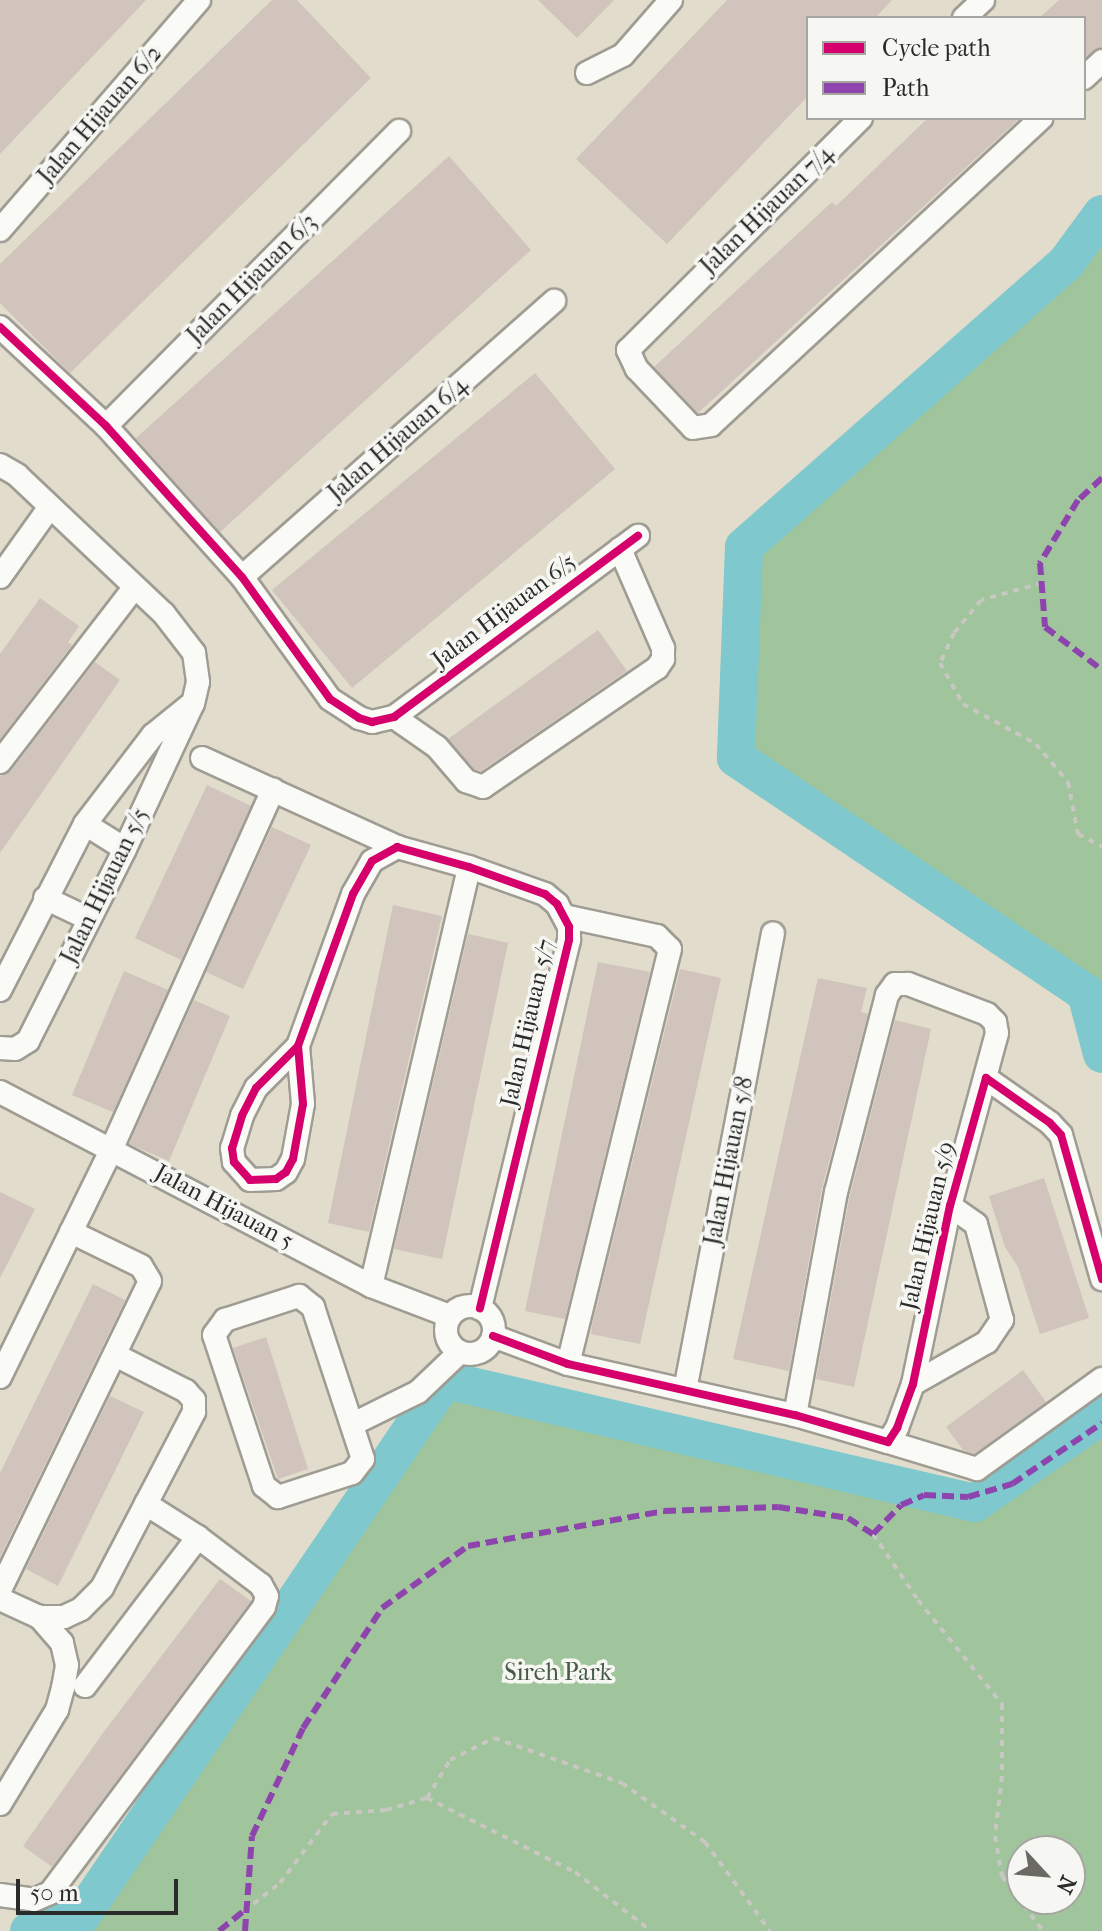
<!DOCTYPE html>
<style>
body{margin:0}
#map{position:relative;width:1102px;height:1931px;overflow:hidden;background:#e1dccb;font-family:"IM FELL French Canon",serif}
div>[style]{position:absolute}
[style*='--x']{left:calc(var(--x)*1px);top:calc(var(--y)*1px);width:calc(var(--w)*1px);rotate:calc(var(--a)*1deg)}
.forest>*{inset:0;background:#a0c49b}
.river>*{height:38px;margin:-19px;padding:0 19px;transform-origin:19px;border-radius:19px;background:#7ec8ce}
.building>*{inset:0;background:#d0c4bc}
.path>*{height:4px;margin-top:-2px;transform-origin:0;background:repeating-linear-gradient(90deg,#c8c7c2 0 6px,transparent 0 12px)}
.roads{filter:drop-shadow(2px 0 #9f9c93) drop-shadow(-2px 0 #9f9c93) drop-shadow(0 2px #9f9c93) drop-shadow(0 -2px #9f9c93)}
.minor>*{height:22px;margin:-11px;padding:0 11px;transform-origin:11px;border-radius:11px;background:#fafaf7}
.minor>.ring{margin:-11px;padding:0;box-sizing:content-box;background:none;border:22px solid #fafaf7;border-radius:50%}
.quiet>*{height:6px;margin-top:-3px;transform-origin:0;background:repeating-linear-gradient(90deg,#8e44ad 0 12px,transparent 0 18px)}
.cycleway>*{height:8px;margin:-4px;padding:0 4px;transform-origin:4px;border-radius:4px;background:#d6006c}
span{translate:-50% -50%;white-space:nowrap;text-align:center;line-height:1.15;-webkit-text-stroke:7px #f6f6f2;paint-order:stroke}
.street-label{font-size:24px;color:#2b2b2b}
.park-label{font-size:24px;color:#465b47}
.legend{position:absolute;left:806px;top:16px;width:280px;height:104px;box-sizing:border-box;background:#f6f6f2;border:2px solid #a5a5a2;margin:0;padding:10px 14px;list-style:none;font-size:24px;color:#2b2b2b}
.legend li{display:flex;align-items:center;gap:16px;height:40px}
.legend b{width:40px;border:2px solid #a5a5a2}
.north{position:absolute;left:1006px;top:1835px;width:80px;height:80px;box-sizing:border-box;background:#f6f6f2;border:2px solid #a5a5a2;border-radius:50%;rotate:116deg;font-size:22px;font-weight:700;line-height:32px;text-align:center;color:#2b2b2b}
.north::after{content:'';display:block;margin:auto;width:28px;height:36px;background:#6b6963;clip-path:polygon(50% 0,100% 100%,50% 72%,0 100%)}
.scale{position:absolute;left:16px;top:1879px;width:162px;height:36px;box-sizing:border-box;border:4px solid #2b2b2b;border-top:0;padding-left:10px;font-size:24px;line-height:28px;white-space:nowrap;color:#2b2b2b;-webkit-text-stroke:6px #f6f6f2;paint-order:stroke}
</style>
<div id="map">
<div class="forest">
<i style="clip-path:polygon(1102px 214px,1102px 1054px,1085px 993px,736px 758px,744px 547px,1066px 263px)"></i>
<i style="clip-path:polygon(evenodd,445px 1380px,975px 1503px,1102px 1415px,1102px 1931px,29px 1931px,82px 1915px,445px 1380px,1022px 1851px,1070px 1851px,1070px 1899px,1022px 1899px,1022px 1851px)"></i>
</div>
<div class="river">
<i style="--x:1102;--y:214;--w:61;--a:126.3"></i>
<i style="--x:1066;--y:263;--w:429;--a:138.6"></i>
<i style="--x:744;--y:547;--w:211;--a:92.2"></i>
<i style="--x:736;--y:758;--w:422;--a:33.9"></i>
<i style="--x:1086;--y:993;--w:63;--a:75.3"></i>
<i style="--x:29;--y:1931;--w:55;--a:-16.8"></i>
<i style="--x:82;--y:1915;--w:647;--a:-55.84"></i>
<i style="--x:445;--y:1380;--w:544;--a:13.07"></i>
<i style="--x:975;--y:1503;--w:155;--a:-34.7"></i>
</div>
<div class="building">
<i style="clip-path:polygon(0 0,146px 0,0 154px)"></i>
<i style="clip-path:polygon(272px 0,297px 0,371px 78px,70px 373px,0 303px,0 264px)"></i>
<i style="clip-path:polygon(538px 0,614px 0,577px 38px)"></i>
<i style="clip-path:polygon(727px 0,892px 0,875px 18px,808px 18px,808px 96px,667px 244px,576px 159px)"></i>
<i style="clip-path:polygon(1059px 0,1102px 0,1102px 47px,1084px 59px,1084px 18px,1039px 18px)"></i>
<i style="clip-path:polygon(928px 118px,1020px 118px,698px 413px,654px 367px,832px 202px,836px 206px)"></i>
<i style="clip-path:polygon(449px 156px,531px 250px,220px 532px,136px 438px)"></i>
<i style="clip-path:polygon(535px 373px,615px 469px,352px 688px,272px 590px)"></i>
<i style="clip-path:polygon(40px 598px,79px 626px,68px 642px,72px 645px,0 739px,0 654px)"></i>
<i style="clip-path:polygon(598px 630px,627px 671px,481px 771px,474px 769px,448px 739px)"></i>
<i style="clip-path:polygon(95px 662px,120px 680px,0 853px,0 776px,11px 771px)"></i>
<i style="clip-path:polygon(207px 785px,251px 806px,181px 960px,135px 938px)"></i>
<i style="clip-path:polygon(272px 827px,311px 845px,243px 989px,206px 972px)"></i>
<i style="clip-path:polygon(393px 905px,442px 916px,369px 1232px,328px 1223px)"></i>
<i style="clip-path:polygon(468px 934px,508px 943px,442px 1259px,394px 1249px)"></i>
<i style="clip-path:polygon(598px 962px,650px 972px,565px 1319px,525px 1311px)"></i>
<i style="clip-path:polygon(680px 969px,721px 978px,640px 1344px,591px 1334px,592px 1325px)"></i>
<i style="clip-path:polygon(124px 971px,168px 990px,113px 1112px,72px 1095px)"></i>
<i style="clip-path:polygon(818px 978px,867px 988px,861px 1012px,868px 1014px,822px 1188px,789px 1371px,733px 1359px)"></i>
<i style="clip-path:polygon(194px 1000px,230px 1016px,169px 1161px,129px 1144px)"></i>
<i style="clip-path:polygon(895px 1020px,931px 1029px,854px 1387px,816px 1379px,850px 1195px)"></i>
<i style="clip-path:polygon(1044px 1178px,1089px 1318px,1040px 1334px,1018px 1267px,1005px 1247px,989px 1196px)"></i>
<i style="clip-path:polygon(0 1192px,35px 1209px,0 1278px)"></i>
<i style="clip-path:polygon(93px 1284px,125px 1300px,0 1557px,0 1473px)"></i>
<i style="clip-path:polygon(266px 1337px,308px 1469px,278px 1479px,233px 1348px)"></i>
<i style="clip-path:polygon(1023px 1370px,1046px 1402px,974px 1454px,963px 1450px,946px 1427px)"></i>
<i style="clip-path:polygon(110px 1396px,144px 1412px,58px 1586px,26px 1569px)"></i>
<i style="clip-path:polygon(220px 1579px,251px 1601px,52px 1867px,23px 1846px,103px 1733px)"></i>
</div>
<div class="path">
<i style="--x:1042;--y:583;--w:63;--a:164.4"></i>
<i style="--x:981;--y:600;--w:43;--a:129.3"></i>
<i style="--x:954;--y:633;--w:33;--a:115"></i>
<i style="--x:940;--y:663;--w:47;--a:60.7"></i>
<i style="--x:963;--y:704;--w:83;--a:28.7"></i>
<i style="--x:1036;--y:744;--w:50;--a:49.9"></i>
<i style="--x:1068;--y:782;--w:53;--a:79.1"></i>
<i style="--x:1078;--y:834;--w:27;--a:28"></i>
<i style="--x:873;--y:1534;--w:80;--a:55.7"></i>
<i style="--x:918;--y:1600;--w:134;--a:51.1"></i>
<i style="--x:1002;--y:1704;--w:72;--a:90"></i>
<i style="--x:1002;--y:1776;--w:60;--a:96.7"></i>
<i style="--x:995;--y:1836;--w:41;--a:80.1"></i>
<i style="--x:1002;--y:1876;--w:69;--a:53.3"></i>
<i style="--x:427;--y:1798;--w:165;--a:26.6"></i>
<i style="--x:575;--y:1872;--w:96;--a:37.8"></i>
<i style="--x:244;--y:1911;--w:46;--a:-37.9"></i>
<i style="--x:280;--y:1883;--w:86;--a:-53"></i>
<i style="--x:332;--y:1814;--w:54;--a:-4.2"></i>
<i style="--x:386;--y:1810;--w:43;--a:-16.3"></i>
<i style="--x:427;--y:1798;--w:44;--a:-58.8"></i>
<i style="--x:450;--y:1760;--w:49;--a:-26.6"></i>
<i style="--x:494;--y:1738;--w:136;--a:19.4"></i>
<i style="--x:622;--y:1783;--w:102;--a:35.4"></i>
<i style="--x:705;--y:1842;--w:110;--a:53.9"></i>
</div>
<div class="roads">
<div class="minor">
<i style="--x:964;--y:18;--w:26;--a:-43"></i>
<i style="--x:587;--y:73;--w:40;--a:-26.6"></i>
<i style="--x:623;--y:55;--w:73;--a:-48.9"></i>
<i style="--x:1084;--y:78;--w:25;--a:-43"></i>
<i style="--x:861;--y:118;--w:329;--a:135.1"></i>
<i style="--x:628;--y:350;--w:21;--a:65"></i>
<i style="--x:637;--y:369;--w:81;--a:46.5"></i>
<i style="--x:693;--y:428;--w:18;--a:-9"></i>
<i style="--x:711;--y:425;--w:451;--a:-42.9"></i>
<i style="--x:0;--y:230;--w:304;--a:-49.1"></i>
<i style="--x:0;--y:327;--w:145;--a:43"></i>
<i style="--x:106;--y:426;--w:203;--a:48"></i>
<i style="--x:242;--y:577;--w:150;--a:54.2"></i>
<i style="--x:330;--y:699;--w:35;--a:33"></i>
<i style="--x:359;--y:718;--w:14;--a:17"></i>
<i style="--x:372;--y:722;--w:23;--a:-13"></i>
<i style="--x:394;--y:717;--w:304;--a:-36.6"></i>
<i style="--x:106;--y:426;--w:416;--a:-45.2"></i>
<i style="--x:0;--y:465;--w:20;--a:30"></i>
<i style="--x:17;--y:475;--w:202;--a:43.4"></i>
<i style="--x:164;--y:614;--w:49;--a:52.4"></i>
<i style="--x:194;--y:653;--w:29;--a:82"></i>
<i style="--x:198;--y:682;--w:22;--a:103"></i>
<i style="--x:193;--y:703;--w:161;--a:115"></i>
<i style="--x:125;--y:849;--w:215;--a:116.8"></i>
<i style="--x:28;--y:1041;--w:15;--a:148"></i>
<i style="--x:15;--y:1049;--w:15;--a:-176"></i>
<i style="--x:0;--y:577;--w:86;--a:-54.5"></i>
<i style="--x:242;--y:577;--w:417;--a:-41.5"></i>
<i style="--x:394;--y:717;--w:52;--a:34.9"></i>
<i style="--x:437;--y:747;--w:45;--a:49.5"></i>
<i style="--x:466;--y:781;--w:18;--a:19"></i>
<i style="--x:483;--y:787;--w:211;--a:-34.4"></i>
<i style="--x:657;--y:668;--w:11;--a:-56"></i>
<i style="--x:663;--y:659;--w:11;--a:-90"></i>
<i style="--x:663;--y:648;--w:108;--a:-113.5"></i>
<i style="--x:202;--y:758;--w:214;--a:24.5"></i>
<i style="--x:0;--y:762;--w:221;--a:-52.4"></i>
<i style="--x:85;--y:824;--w:47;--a:32"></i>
<i style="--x:45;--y:898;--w:49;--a:25.5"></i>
<i style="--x:564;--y:916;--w:95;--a:12.1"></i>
<i style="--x:657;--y:936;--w:18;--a:45"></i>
<i style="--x:670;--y:949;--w:427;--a:103.8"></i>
<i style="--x:0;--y:990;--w:186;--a:-62.9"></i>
<i style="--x:85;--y:824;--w:112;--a:-52.6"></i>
<i style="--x:153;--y:735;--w:46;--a:-38.9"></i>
<i style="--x:298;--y:1046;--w:59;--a:135"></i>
<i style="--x:256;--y:1088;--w:31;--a:117"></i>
<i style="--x:242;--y:1116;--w:34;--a:107"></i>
<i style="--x:232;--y:1148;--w:14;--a:82"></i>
<i style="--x:234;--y:1162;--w:24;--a:48"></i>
<i style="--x:250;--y:1180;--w:26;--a:-2"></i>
<i style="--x:276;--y:1179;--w:12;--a:-35"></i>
<i style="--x:286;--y:1172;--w:15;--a:-62"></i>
<i style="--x:293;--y:1159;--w:56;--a:-79.7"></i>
<i style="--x:303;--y:1104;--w:58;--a:-94.9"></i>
<i style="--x:298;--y:1046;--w:162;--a:-70.1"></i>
<i style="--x:353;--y:894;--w:38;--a:-60"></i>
<i style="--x:372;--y:861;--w:29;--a:-29"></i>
<i style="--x:397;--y:847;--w:75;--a:15.5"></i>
<i style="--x:469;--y:867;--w:81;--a:19.6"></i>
<i style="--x:545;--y:894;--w:16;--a:40"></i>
<i style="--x:557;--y:904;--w:26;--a:62"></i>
<i style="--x:569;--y:927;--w:13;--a:90"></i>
<i style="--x:569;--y:940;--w:379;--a:103.6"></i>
<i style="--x:986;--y:1078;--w:78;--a:35.1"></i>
<i style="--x:1050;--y:1123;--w:16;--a:47"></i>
<i style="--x:1061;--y:1135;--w:150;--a:74.1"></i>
<i style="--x:0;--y:1092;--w:419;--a:27.6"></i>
<i style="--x:371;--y:1286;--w:85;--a:20.8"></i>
<i style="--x:371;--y:1286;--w:430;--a:-76.8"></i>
<i style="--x:299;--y:1296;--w:18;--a:38"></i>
<i style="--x:313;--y:1307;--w:160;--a:71.8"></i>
<i style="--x:363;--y:1459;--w:18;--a:128"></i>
<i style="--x:352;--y:1473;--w:78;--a:162"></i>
<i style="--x:278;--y:1497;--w:18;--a:-142"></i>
<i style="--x:264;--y:1486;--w:159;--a:-108.3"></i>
<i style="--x:214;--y:1335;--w:19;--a:-54"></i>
<i style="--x:225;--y:1320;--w:78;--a:-18"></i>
<i class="ring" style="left:446px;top:1306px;width:26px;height:26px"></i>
<i style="--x:493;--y:1336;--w:80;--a:20.5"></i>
<i style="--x:568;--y:1364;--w:233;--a:12.7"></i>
<i style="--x:795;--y:1415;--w:97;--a:16.2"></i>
<i style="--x:888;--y:1442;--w:17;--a:-57"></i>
<i style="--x:897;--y:1428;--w:47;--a:-70"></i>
<i style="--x:913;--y:1384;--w:182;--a:-78.3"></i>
<i style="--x:950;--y:1206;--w:179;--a:-74.8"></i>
<i style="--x:997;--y:1033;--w:11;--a:-100"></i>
<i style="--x:995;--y:1022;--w:11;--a:-135"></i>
<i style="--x:987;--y:1014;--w:85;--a:-159.2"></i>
<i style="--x:908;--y:984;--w:13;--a:180"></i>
<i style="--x:895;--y:984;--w:14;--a:126"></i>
<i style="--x:887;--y:995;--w:203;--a:104.5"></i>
<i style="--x:836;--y:1192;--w:227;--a:100.4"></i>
<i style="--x:0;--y:1377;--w:255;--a:-63.9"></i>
<i style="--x:112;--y:1148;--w:393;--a:-65.8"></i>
<i style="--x:913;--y:1384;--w:85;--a:-29.6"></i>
<i style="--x:987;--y:1342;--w:27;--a:-56"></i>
<i style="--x:1002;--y:1320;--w:99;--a:-105.2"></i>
<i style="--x:976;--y:1224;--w:32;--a:-145"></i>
<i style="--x:685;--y:1390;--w:465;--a:-79.1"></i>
<i style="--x:353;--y:1424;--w:72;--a:-26.2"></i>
<i style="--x:418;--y:1392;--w:58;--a:-43.6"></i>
<i style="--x:888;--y:1442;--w:93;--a:16.9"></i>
<i style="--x:977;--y:1469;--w:154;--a:-35.8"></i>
<i style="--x:0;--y:1590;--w:343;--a:-64.1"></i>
<i style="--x:150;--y:1281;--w:17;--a:-121"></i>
<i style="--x:141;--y:1266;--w:78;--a:-154.1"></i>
<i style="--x:0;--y:1599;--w:43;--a:24.8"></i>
<i style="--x:39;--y:1617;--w:25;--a:0"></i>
<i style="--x:64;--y:1617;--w:19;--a:-25"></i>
<i style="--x:81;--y:1609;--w:30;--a:-45"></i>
<i style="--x:102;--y:1588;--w:199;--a:-62.4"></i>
<i style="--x:194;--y:1412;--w:12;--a:-90"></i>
<i style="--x:194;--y:1400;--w:12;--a:-132"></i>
<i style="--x:186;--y:1391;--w:80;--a:-153.1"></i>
<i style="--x:85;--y:1686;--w:187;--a:-52.8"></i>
<i style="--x:198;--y:1537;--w:62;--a:-147.6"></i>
<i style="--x:0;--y:1804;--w:110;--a:-58.8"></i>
<i style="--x:57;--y:1710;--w:23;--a:-75"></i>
<i style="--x:63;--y:1688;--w:23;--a:-80"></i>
<i style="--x:67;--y:1665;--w:23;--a:-103"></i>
<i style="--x:62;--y:1643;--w:35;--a:-131"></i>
<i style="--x:0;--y:1895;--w:34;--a:8"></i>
<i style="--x:34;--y:1900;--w:17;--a:-24"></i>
<i style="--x:50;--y:1893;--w:357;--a:-53.2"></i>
<i style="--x:264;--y:1607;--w:11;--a:-75"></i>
<i style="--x:267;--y:1596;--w:13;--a:-119"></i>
<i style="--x:261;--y:1585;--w:79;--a:-142.7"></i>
</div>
</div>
<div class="quiet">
<i style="--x:1102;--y:478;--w:33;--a:137"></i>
<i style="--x:1078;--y:500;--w:74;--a:121.1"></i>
<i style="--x:1040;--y:563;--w:64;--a:85.5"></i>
<i style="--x:1045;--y:627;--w:71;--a:37"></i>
<i style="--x:219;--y:1931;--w:32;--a:-39"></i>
<i style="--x:245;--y:1931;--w:95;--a:-85.8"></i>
<i style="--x:252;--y:1836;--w:119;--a:-64.7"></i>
<i style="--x:303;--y:1728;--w:144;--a:-56.6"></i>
<i style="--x:382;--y:1608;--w:106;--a:-35.8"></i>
<i style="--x:468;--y:1546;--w:199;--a:-10.1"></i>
<i style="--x:664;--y:1511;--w:114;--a:-2"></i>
<i style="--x:778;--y:1507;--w:71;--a:8.9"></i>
<i style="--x:848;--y:1518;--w:30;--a:33"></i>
<i style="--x:873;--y:1534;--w:40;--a:-46"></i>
<i style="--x:901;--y:1505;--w:25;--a:-23"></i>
<i style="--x:924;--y:1495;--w:44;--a:2.6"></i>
<i style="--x:968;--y:1497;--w:46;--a:-16.5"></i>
<i style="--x:1012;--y:1484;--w:109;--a:-34.1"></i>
</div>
<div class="cycleway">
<i style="--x:0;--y:327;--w:145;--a:43"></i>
<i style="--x:106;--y:426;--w:203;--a:48"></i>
<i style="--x:242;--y:577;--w:150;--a:54.2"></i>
<i style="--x:330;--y:699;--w:35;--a:33"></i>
<i style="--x:359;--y:718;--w:14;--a:17"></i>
<i style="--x:372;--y:722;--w:23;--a:-13"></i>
<i style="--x:394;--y:717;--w:304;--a:-36.6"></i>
<i style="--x:298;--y:1046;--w:59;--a:135"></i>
<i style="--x:256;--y:1088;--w:31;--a:117"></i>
<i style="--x:242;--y:1116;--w:34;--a:107"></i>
<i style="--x:232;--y:1148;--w:14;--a:82"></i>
<i style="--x:234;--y:1162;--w:24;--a:48"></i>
<i style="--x:250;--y:1180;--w:26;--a:-2"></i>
<i style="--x:276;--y:1179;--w:12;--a:-35"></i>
<i style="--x:286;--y:1172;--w:15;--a:-62"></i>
<i style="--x:293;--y:1159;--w:56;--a:-79.7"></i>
<i style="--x:303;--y:1104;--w:58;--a:-94.9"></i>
<i style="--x:298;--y:1046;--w:162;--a:-70.1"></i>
<i style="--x:353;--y:894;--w:38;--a:-60"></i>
<i style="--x:372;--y:861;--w:29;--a:-29"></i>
<i style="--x:397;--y:847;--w:75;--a:15.5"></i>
<i style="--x:469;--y:867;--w:81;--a:19.6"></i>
<i style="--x:545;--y:894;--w:16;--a:40"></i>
<i style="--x:557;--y:904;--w:26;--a:62"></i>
<i style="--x:569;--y:927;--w:13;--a:90"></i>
<i style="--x:569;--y:940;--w:379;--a:103.6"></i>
<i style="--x:493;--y:1336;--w:80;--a:20.5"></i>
<i style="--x:568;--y:1364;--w:233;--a:12.7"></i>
<i style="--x:795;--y:1415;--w:97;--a:16.2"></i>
<i style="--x:888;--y:1442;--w:17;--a:-57"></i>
<i style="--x:897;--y:1428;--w:47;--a:-70"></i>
<i style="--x:913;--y:1384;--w:182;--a:-78.3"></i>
<i style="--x:950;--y:1206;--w:133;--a:-74.3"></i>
<i style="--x:986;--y:1078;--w:78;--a:35.1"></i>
<i style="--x:1050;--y:1123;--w:16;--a:47"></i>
<i style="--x:1061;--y:1135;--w:150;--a:74.1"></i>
</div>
<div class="street-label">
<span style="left:100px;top:115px;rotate:-49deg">Jalan Hijauan 6/2</span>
<span style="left:767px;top:210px;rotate:-44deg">Jalan Hijauan 7/4</span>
<span style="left:252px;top:279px;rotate:-45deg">Jalan Hijauan 6/3</span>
<span style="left:398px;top:439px;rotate:-41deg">Jalan Hijauan 6/4</span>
<span style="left:504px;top:611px;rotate:-37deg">Jalan Hijauan 6/5</span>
<span style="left:105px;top:886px;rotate:-64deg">Jalan Hijauan 5/5</span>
<span style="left:528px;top:1023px;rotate:-77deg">Jalan Hijauan 5/7</span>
<span style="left:729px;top:1161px;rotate:-79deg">Jalan Hijauan 5/8</span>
<span style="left:224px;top:1207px;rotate:28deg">Jalan Hijauan 5</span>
<span style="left:928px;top:1226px;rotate:-77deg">Jalan Hijauan 5/9</span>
</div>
<div class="park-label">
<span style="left:558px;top:1673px">Sireh Park</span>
</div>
<ul class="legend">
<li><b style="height:10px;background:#d6006c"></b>Cycle path</li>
<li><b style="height:10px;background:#8e44ad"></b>Path</li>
</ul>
<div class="north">N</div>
<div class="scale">50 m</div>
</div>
